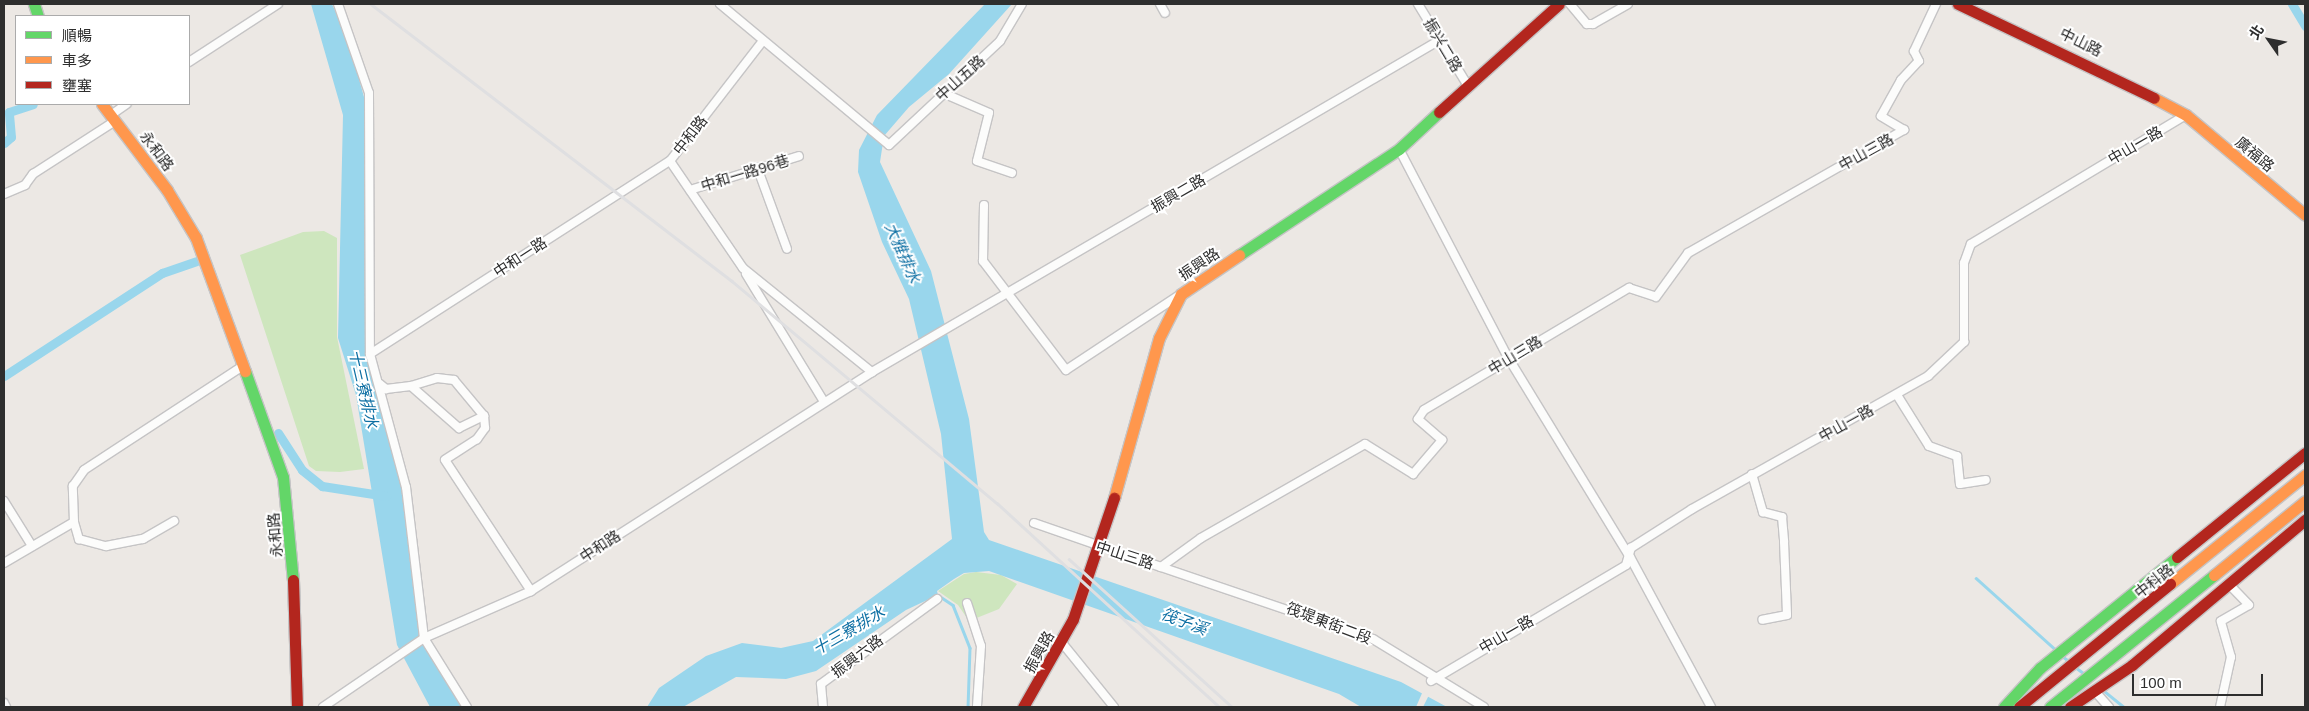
<!DOCTYPE html>
<meta charset="utf-8">
<style>
body{margin:0}
#map{position:relative;width:2309px;height:711px;overflow:hidden;background:#ece8e4;font-family:Helvetica,"Noto Sans TC",sans-serif}
div>[style]{position:absolute}
[style*='--x']{left:calc(var(--x)*1px);top:calc(var(--y)*1px);width:calc(var(--w)*1px);rotate:calc(var(--a)*1deg)}
.green>*{inset:0;background:#cee6be}
.water>*{inset:0;background:#99d6ec}
.pier>*{inset:0;background:#ece8e4}
.stream>*{height:2.5px;margin:-1.25px;padding:0 1.25px;transform-origin:1.25px;border-radius:1.25px;background:#99d6ec}
.canal>*{height:9px;margin:-4.5px;padding:0 4.5px;transform-origin:4.5px;border-radius:4.5px;background:#99d6ec}
.roads{filter:drop-shadow(1px 0 #c5c4c5) drop-shadow(-1px 0 #c5c4c5) drop-shadow(0 1px #c5c4c5) drop-shadow(0 -1px #c5c4c5)}
.street>*{height:8px;margin:-4px;padding:0 4px;transform-origin:4px;border-radius:4px;background:#fcfcfb}
.fast>*{height:11px;margin:-5.5px;padding:0 5.5px;transform-origin:5.5px;border-radius:5.5px;background:#63d668}
.slow>*{height:11px;margin:-5.5px;padding:0 5.5px;transform-origin:5.5px;border-radius:5.5px;background:#ff974d}
.jam>*{height:11px;margin:-5.5px;padding:0 5.5px;transform-origin:5.5px;border-radius:5.5px;background:#b3261e}
.rail>*{height:2.5px;margin:-1.25px;padding:0 1.25px;transform-origin:1.25px;border-radius:1.25px;background:#dfdfe1}
span{translate:-50% -50%;white-space:nowrap;text-align:center;line-height:1.15;-webkit-text-stroke:4px #fff;paint-order:stroke}
.street-label{font-size:15px;color:#2e2e2e}
.water-label{font-size:16px;color:#0d6fa3;font-style:italic}
.frame{position:absolute;inset:0;border:5px solid #2e2e2e;pointer-events:none}
.legend{position:absolute;left:15px;top:15px;width:175px;height:90px;box-sizing:border-box;background:#fff;border:1px solid #ababab;margin:0;padding:6px 9px;list-style:none;font-size:15px;color:#2e2e2e}
.legend li{display:flex;align-items:center;gap:10px;height:25px}
.legend b{width:25px;border:1px solid #ababab}
.north{position:absolute;left:2244px;top:15px;width:50px;height:50px;-webkit-text-stroke:4px #fff;paint-order:stroke;rotate:303deg;font-size:14px;font-weight:700;line-height:20px;text-align:center;color:#2e2e2e}
.north::after{content:'';display:block;margin:auto;width:18px;height:22px;background:#2e2e2e;clip-path:polygon(50% 0,100% 100%,50% 72%,0 100%)}
.scale{position:absolute;left:2132px;top:674px;width:131px;height:22px;box-sizing:border-box;border:2px solid #2e2e2e;border-top:0;padding-left:6px;font-size:15px;line-height:18px;white-space:nowrap;color:#2e2e2e;-webkit-text-stroke:4px #fff;paint-order:stroke}
</style>
<div id="map">
<div class="green">
<i style="clip-path:polygon(324px 231px,337px 238px,337px 337px,364px 469px,340px 472px,316px 471px,309px 466px,240px 255px,303px 232px)"></i>
<i style="clip-path:polygon(976px 572px,1001px 575px,1017px 584px,999px 609px,969px 621px,958px 605px,938px 591px,964px 574px)"></i>
</div>
<div class="water">
<i style="clip-path:polygon(311px 4px,332px 4px,348px 39px,364px 97px,370px 142px,367px 354px,403px 487px,419px 634px,462px 707px,430px 707px,397px 645px,356px 395px,338px 338px,343px 115px)"></i>
<i style="clip-path:polygon(985px 4px,1012px 4px,949px 74px,909px 107px,884px 136px,880px 162px,931px 271px,969px 419px,984px 532px,989px 540px,1401px 682px,1447px 707px,1361px 707px,1339px 694px,989px 571px,964px 573px,954px 579px,937px 591px,938px 595px,906px 610px,816px 671px,786px 679px,736px 677px,683px 707px,647px 707px,659px 688px,706px 656px,742px 643px,781px 648px,813px 641px,952px 539px,941px 434px,909px 299px,882px 242px,858px 172px,859px 150px,877px 115px)"></i>
</div>
<div class="pier">
<i style="clip-path:polygon(1423px 691px,1429px 695px,1423px 707px,1416px 707px)"></i>
</div>
<div class="stream">
<i style="--x:1976;--y:578;--w:109;--a:42"></i>
<i style="--x:938;--y:595;--w:18;--a:34"></i>
<i style="--x:953;--y:605;--w:46;--a:68.4"></i>
<i style="--x:970;--y:648;--w:59;--a:91.9"></i>
<i style="--x:2061;--y:655;--w:11;--a:38"></i>
<i style="--x:2074;--y:666;--w:15;--a:37"></i>
<i style="--x:2103;--y:690;--w:27;--a:39"></i>
</div>
<div class="canal">
<i style="--x:2292;--y:4;--w:26;--a:59"></i>
<i style="--x:4;--y:143;--w:9;--a:-41"></i>
<i style="--x:11;--y:137;--w:25;--a:-95"></i>
<i style="--x:9;--y:112;--w:25;--a:-18"></i>
<i style="--x:4;--y:376;--w:189;--a:-33.1"></i>
<i style="--x:162;--y:273;--w:36;--a:-19"></i>
<i style="--x:278;--y:433;--w:44;--a:57"></i>
<i style="--x:302;--y:470;--w:26;--a:39"></i>
<i style="--x:322;--y:486;--w:65;--a:8.9"></i>
</div>
<div class="roads">
<div class="street">
<i style="--x:338;--y:4;--w:94;--a:70.8"></i>
<i style="--x:369;--y:93;--w:261;--a:89.8"></i>
<i style="--x:370;--y:354;--w:138;--a:74.9"></i>
<i style="--x:406;--y:487;--w:152;--a:83.2"></i>
<i style="--x:424;--y:638;--w:81;--a:58.1"></i>
<i style="--x:720;--y:4;--w:220;--a:39.8"></i>
<i style="--x:889;--y:145;--w:152;--a:-43.1"></i>
<i style="--x:1000;--y:41;--w:43;--a:-59.3"></i>
<i style="--x:1160;--y:4;--w:10;--a:61"></i>
<i style="--x:1418;--y:4;--w:96;--a:58.6"></i>
<i style="--x:1570;--y:4;--w:26;--a:50"></i>
<i style="--x:1587;--y:24;--w:6;--a:0"></i>
<i style="--x:1593;--y:24;--w:40;--a:-29.7"></i>
<i style="--x:189;--y:62;--w:106;--a:-33.1"></i>
<i style="--x:943;--y:93;--w:50;--a:23.5"></i>
<i style="--x:989;--y:113;--w:49;--a:104"></i>
<i style="--x:977;--y:161;--w:37;--a:19"></i>
<i style="--x:111;--y:115;--w:19;--a:-35"></i>
<i style="--x:1399;--y:149;--w:237;--a:62.4"></i>
<i style="--x:1509;--y:359;--w:232;--a:58.6"></i>
<i style="--x:1630;--y:557;--w:170;--a:61.6"></i>
<i style="--x:670;--y:161;--w:130;--a:55.7"></i>
<i style="--x:743;--y:268;--w:166;--a:38.9"></i>
<i style="--x:757;--y:167;--w:87;--a:69.9"></i>
<i style="--x:690;--y:190;--w:114;--a:-17.3"></i>
<i style="--x:4;--y:194;--w:23;--a:-23"></i>
<i style="--x:25;--y:185;--w:14;--a:-54"></i>
<i style="--x:33;--y:174;--w:98;--a:-32.9"></i>
<i style="--x:984;--y:205;--w:56;--a:91"></i>
<i style="--x:983;--y:261;--w:137;--a:52.7"></i>
<i style="--x:1066;--y:370;--w:134;--a:-33.5"></i>
<i style="--x:746;--y:274;--w:150;--a:58.6"></i>
<i style="--x:370;--y:354;--w:357;--a:-32.8"></i>
<i style="--x:670;--y:161;--w:150;--a:-52.3"></i>
<i style="--x:380;--y:384;--w:8;--a:40"></i>
<i style="--x:386;--y:389;--w:25;--a:-7"></i>
<i style="--x:411;--y:386;--w:64;--a:41.2"></i>
<i style="--x:459;--y:428;--w:28;--a:-26"></i>
<i style="--x:484;--y:416;--w:12;--a:85"></i>
<i style="--x:485;--y:428;--w:14;--a:126"></i>
<i style="--x:477;--y:439;--w:38;--a:147"></i>
<i style="--x:445;--y:460;--w:157;--a:56.7"></i>
<i style="--x:411;--y:386;--w:27;--a:-17"></i>
<i style="--x:437;--y:378;--w:17;--a:7"></i>
<i style="--x:454;--y:380;--w:47;--a:50.2"></i>
<i style="--x:1897;--y:395;--w:60;--a:57.9"></i>
<i style="--x:1929;--y:446;--w:30;--a:20"></i>
<i style="--x:1957;--y:456;--w:28;--a:84"></i>
<i style="--x:1960;--y:484;--w:26;--a:-9"></i>
<i style="--x:1752;--y:474;--w:40;--a:74"></i>
<i style="--x:1763;--y:512;--w:20;--a:15"></i>
<i style="--x:1782;--y:517;--w:25;--a:85"></i>
<i style="--x:1784;--y:542;--w:73;--a:87.6"></i>
<i style="--x:1787;--y:615;--w:25;--a:169"></i>
<i style="--x:4;--y:501;--w:53;--a:58.1"></i>
<i style="--x:74;--y:522;--w:18;--a:74"></i>
<i style="--x:79;--y:539;--w:28;--a:15"></i>
<i style="--x:106;--y:546;--w:38;--a:-11"></i>
<i style="--x:143;--y:539;--w:36;--a:-30"></i>
<i style="--x:1034;--y:523;--w:134;--a:19.1"></i>
<i style="--x:1161;--y:567;--w:49;--a:-35.9"></i>
<i style="--x:1201;--y:538;--w:189;--a:-29.8"></i>
<i style="--x:1365;--y:444;--w:57;--a:32"></i>
<i style="--x:1413;--y:474;--w:45;--a:-49.5"></i>
<i style="--x:1442;--y:440;--w:32;--a:-139"></i>
<i style="--x:1418;--y:419;--w:11;--a:-56"></i>
<i style="--x:1424;--y:410;--w:239;--a:-30.8"></i>
<i style="--x:1629;--y:288;--w:28;--a:18"></i>
<i style="--x:1656;--y:297;--w:54;--a:-54"></i>
<i style="--x:1688;--y:253;--w:249;--a:-29.7"></i>
<i style="--x:1904;--y:130;--w:27;--a:-149"></i>
<i style="--x:1881;--y:116;--w:41;--a:-60.9"></i>
<i style="--x:1901;--y:80;--w:26;--a:-47"></i>
<i style="--x:1919;--y:61;--w:11;--a:-117"></i>
<i style="--x:1914;--y:51;--w:52;--a:-64.9"></i>
<i style="--x:4;--y:563;--w:81;--a:-30.4"></i>
<i style="--x:74;--y:522;--w:36;--a:-92"></i>
<i style="--x:73;--y:486;--w:19;--a:-55"></i>
<i style="--x:84;--y:470;--w:190;--a:-33.2"></i>
<i style="--x:1161;--y:567;--w:224;--a:18.8"></i>
<i style="--x:1373;--y:639;--w:130;--a:31.5"></i>
<i style="--x:967;--y:603;--w:45;--a:72"></i>
<i style="--x:981;--y:646;--w:61;--a:93.8"></i>
<i style="--x:1063;--y:644;--w:81;--a:51"></i>
<i style="--x:1431;--y:681;--w:227;--a:-30.7"></i>
<i style="--x:1626;--y:565;--w:18;--a:-74"></i>
<i style="--x:1631;--y:548;--w:72;--a:-32.6"></i>
<i style="--x:1692;--y:509;--w:271;--a:-29.4"></i>
<i style="--x:1928;--y:376;--w:50;--a:-43.4"></i>
<i style="--x:1964;--y:342;--w:79;--a:-90"></i>
<i style="--x:1964;--y:263;--w:20;--a:-70"></i>
<i style="--x:1971;--y:244;--w:251;--a:-31"></i>
<i style="--x:2099;--y:696;--w:15;--a:48"></i>
<i style="--x:4;--y:703;--w:4;--a:63"></i>
<i style="--x:323;--y:707;--w:122;--a:-34.3"></i>
<i style="--x:424;--y:638;--w:117;--a:-23.7"></i>
<i style="--x:531;--y:591;--w:405;--a:-32.7"></i>
<i style="--x:872;--y:372;--w:658;--a:-30.31"></i>
<i style="--x:823;--y:707;--w:23;--a:-95"></i>
<i style="--x:821;--y:684;--w:144;--a:-36.2"></i>
<i style="--x:2220;--y:707;--w:51;--a:-77.6"></i>
<i style="--x:2231;--y:657;--w:37;--a:-106"></i>
<i style="--x:2221;--y:621;--w:32;--a:-30"></i>
<i style="--x:2249;--y:605;--w:29;--a:-134"></i>
</div>
<div class="fast">
<i style="--x:34;--y:4;--w:13;--a:72"></i>
<i style="--x:1239;--y:255;--w:192;--a:-33.5"></i>
<i style="--x:1399;--y:149;--w:54;--a:-42.8"></i>
<i style="--x:245;--y:371;--w:113;--a:70.3"></i>
<i style="--x:283;--y:477;--w:103;--a:84.5"></i>
<i style="--x:2004;--y:707;--w:53;--a:-47.3"></i>
<i style="--x:2040;--y:668;--w:176;--a:-39"></i>
<i style="--x:2050;--y:707;--w:211;--a:-38.8"></i>
</div>
<div class="slow">
<i style="--x:2154;--y:98;--w:36;--a:28"></i>
<i style="--x:2186;--y:115;--w:155;--a:40"></i>
<i style="--x:102;--y:104;--w:108;--a:52.9"></i>
<i style="--x:167;--y:190;--w:56;--a:58.9"></i>
<i style="--x:196;--y:238;--w:142;--a:69.8"></i>
<i style="--x:1114;--y:498;--w:166;--a:-74.3"></i>
<i style="--x:1159;--y:338;--w:49;--a:-63.4"></i>
<i style="--x:1181;--y:294;--w:70;--a:-33.9"></i>
<i style="--x:2214;--y:575;--w:117;--a:-39.1"></i>
<i style="--x:2170;--y:584;--w:174;--a:-38.9"></i>
</div>
<div class="jam">
<i style="--x:1958;--y:4;--w:217;--a:25.6"></i>
<i style="--x:1439;--y:112;--w:161;--a:-42"></i>
<i style="--x:2177;--y:557;--w:165;--a:-39.1"></i>
<i style="--x:293;--y:580;--w:127;--a:88.2"></i>
<i style="--x:1023;--y:707;--w:101;--a:-60.4"></i>
<i style="--x:1073;--y:619;--w:128;--a:-71.3"></i>
<i style="--x:2019;--y:707;--w:195;--a:-39.2"></i>
<i style="--x:2070;--y:707;--w:75;--a:-34.1"></i>
<i style="--x:2132;--y:665;--w:226;--a:-40"></i>
</div>
</div>
<div class="rail">
<i style="--x:371;--y:4;--w:455;--a:37.5"></i>
<i style="--x:732;--y:281;--w:346;--a:40"></i>
<i style="--x:997;--y:503;--w:302;--a:42.5"></i>
<i style="--x:1069;--y:559;--w:220;--a:42.2"></i>
</div>
<div class="street-label">
<span style="left:2081px;top:42px;rotate:26deg">中山路</span>
<span style="left:1443px;top:45px;rotate:59deg">振兴二路</span>
<span style="left:960px;top:78px;rotate:-42deg">中山五路</span>
<span style="left:690px;top:135px;rotate:-52deg">中和路</span>
<span style="left:2135px;top:145px;rotate:-30deg">中山一路</span>
<span style="left:157px;top:151px;rotate:53deg">永和路</span>
<span style="left:1866px;top:152px;rotate:-29deg">中山三路</span>
<span style="left:2255px;top:154px;rotate:40deg">廣福路</span>
<span style="left:745px;top:173px;rotate:-17deg">中和一路96巷</span>
<span style="left:1178px;top:193px;rotate:-30deg">振興二路</span>
<span style="left:520px;top:257px;rotate:-33deg">中和一路</span>
<span style="left:1199px;top:264px;rotate:-34deg">振興路</span>
<span style="left:1515px;top:355px;rotate:-31deg">中山三路</span>
<span style="left:1846px;top:423px;rotate:-29deg">中山一路</span>
<span style="left:275px;top:535px;rotate:-95deg">永和路</span>
<span style="left:600px;top:546px;rotate:-33deg">中和路</span>
<span style="left:1125px;top:555px;rotate:18deg">中山三路</span>
<span style="left:2154px;top:581px;rotate:-38deg">中科路</span>
<span style="left:1329px;top:623px;rotate:21deg">筏堤東街二段</span>
<span style="left:1506px;top:634px;rotate:-30deg">中山一路</span>
<span style="left:1039px;top:652px;rotate:-61deg">振興路</span>
<span style="left:857px;top:656px;rotate:-37deg">振興六路</span>
</div>
<div class="water-label">
<span style="left:902px;top:253px;rotate:66deg">大雅排水</span>
<span style="left:363px;top:389px;rotate:77deg">十三寮排水</span>
<span style="left:1184px;top:622px;rotate:21deg">筏子溪</span>
<span style="left:849px;top:631px;rotate:-30deg">十三寮排水</span>
</div>
<div class="frame"></div>
<ul class="legend">
<li><b style="height:6px;background:#63d668"></b>順暢</li>
<li><b style="height:6px;background:#ff974d"></b>車多</li>
<li><b style="height:6px;background:#b3261e"></b>壅塞</li>
</ul>
<div class="north">北</div>
<div class="scale">100 m</div>
</div>
